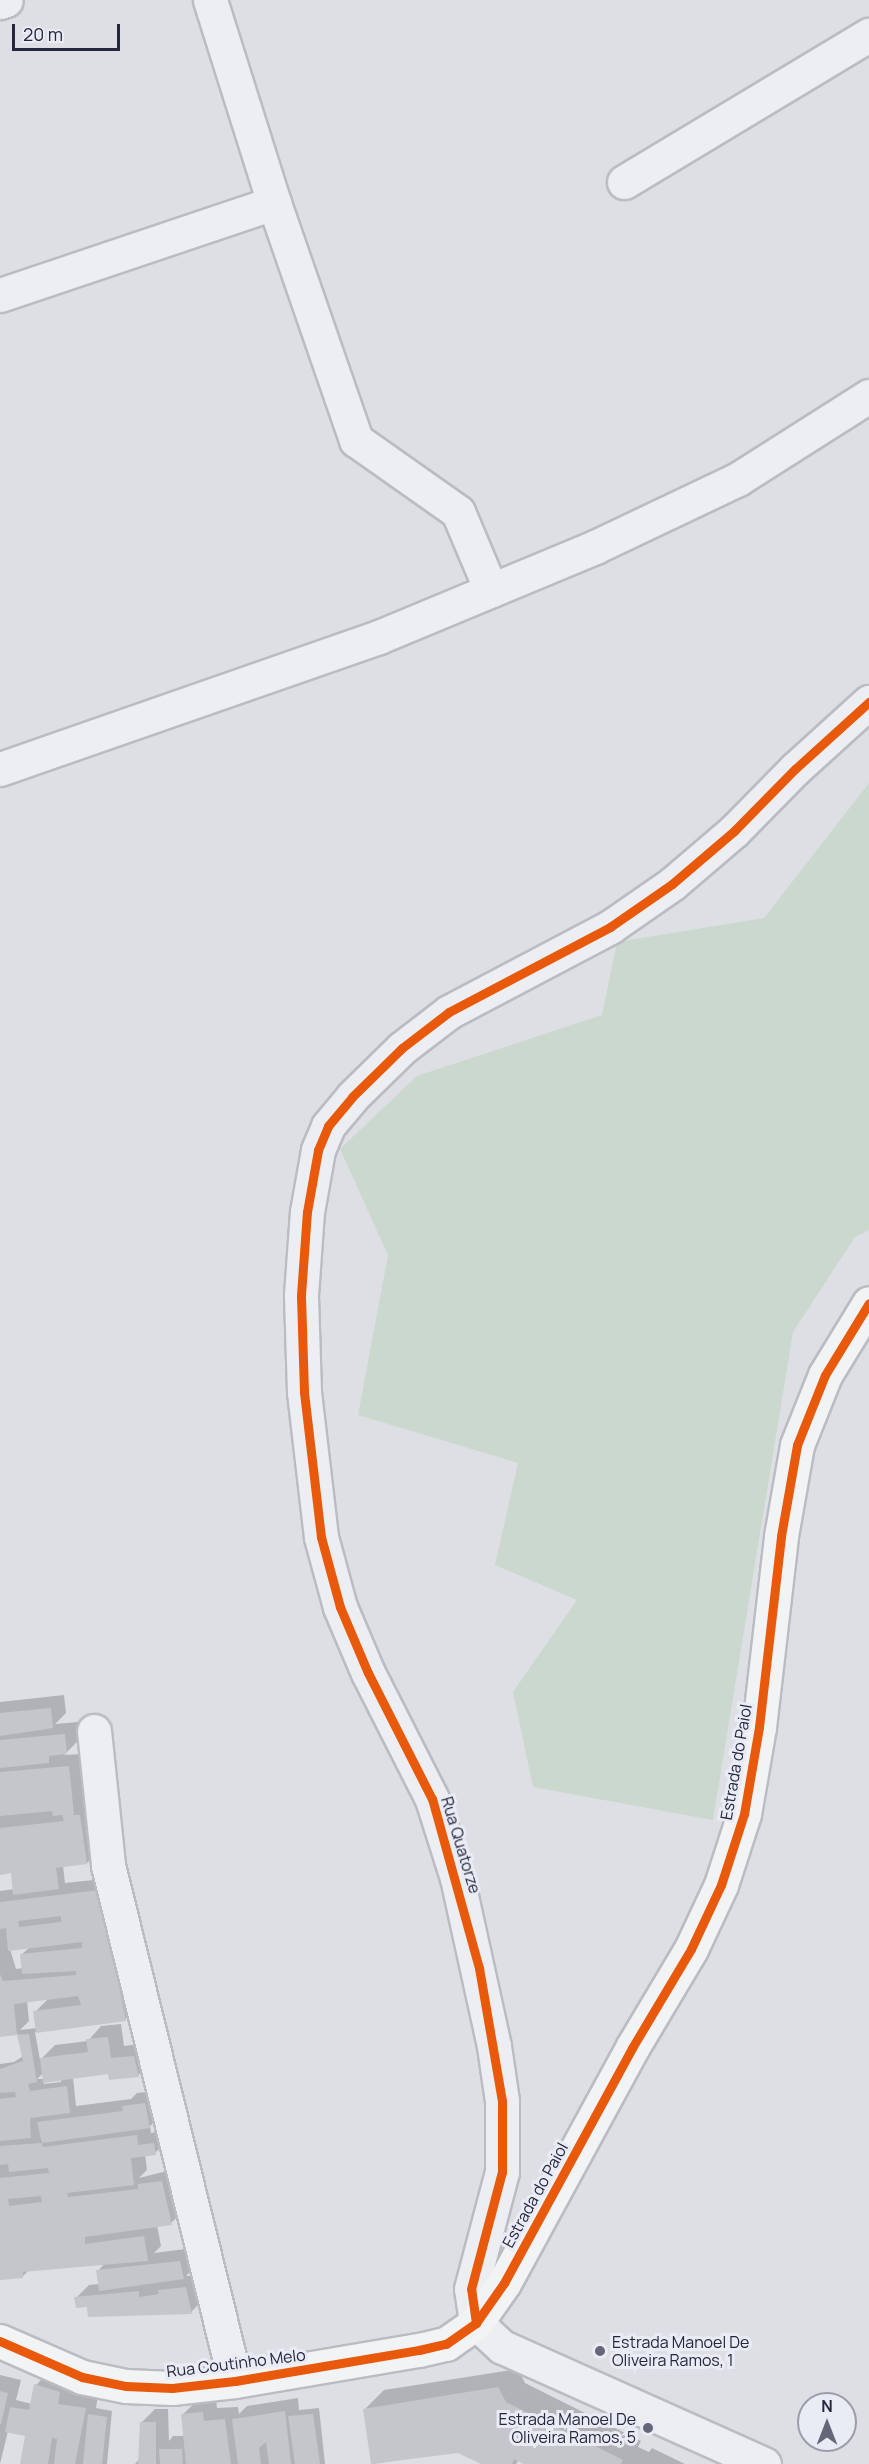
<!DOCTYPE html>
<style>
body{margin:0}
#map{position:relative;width:869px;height:2464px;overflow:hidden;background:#dedfe4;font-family:Manrope,sans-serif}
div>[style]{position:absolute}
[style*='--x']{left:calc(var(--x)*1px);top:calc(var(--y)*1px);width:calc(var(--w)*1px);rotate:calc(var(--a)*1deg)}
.green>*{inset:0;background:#cbd8ce}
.shadow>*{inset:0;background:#0003}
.building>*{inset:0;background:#c5c6cc}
.roads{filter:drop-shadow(2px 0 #bbbcc2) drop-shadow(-2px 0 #bbbcc2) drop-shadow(0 2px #bbbcc2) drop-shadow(0 -2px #bbbcc2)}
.street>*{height:33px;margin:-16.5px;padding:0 16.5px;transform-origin:16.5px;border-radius:16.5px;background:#edeef1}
.secondary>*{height:33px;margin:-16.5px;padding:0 16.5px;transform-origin:16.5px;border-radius:16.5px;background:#f2f3f5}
.cycleway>*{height:9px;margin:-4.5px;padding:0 4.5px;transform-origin:4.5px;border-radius:4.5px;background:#e8590c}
.dots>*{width:16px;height:16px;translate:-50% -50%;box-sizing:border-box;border:3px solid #eaecf5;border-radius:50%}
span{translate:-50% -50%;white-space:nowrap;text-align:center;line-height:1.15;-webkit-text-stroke:6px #eaecf5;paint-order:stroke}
.street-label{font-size:16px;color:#24273e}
.poi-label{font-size:16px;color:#24273e}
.left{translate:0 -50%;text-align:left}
.right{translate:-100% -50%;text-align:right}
.north{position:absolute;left:797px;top:2392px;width:60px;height:60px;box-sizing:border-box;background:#eaecf5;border:2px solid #9b9dac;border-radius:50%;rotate:0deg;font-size:16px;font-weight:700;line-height:24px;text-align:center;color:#24273e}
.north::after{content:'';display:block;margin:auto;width:21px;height:27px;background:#656778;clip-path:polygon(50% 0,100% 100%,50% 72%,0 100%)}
.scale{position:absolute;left:12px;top:24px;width:108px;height:27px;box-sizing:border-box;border:3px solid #24273e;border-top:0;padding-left:8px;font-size:18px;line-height:21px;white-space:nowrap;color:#24273e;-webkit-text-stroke:4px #eaecf5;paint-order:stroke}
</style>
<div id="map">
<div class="green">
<i style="clip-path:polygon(869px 783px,869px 1230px,855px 1237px,793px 1332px,713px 1820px,533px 1787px,513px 1692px,577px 1600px,495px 1565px,518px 1463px,358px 1415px,388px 1255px,340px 1149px,417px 1076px,602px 1015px,617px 942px,764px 918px)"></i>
</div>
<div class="shadow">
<i style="clip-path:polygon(evenodd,64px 1695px,66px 1713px,55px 1724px,78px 1722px,80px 1739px,64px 1755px,82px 1754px,100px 1850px,87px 1863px,63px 1866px,65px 1883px,112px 1878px,138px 2006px,125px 2020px,35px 2032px,40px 2060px,55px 2045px,88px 2041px,101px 2026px,121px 2024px,124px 2046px,147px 2043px,151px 2062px,138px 2075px,110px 2073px,73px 2077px,76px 2106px,131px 2099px,137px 2093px,158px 2091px,163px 2114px,150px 2126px,151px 2133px,167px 2130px,168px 2140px,155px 2153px,145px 2154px,147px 2170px,139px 2178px,175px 2169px,184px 2210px,171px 2223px,157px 2225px,161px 2246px,154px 2253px,193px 2248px,196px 2265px,186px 2276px,199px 2275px,204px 2299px,191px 2312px,89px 2305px,76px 2298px,89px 2285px,99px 2284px,98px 2271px,105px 2263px,29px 2270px,22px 2277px,0 2279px,0 2064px,14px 2062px,23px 2056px,18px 2034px,0 2036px,0 1891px,14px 1889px,15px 1871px,0 1873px,0 1702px,64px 1695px,30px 1947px,21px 1955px,23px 1968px,16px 1969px,10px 1949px,30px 1947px,64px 1695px,49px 1998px,35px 2012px,37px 2028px,20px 2030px,29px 2021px,27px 2000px,49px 1998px,64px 1695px,43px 2073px,44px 2079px,37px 2079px,43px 2073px,64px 1695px,61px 2079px,61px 2082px,44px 2084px,43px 2081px,61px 2079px)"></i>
<i style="clip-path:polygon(518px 2369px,525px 2383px,641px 2441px,638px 2447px,649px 2452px,652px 2448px,685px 2464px,527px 2464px,519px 2460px,516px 2464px,484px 2464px,458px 2451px,373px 2464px,365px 2409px,384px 2390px)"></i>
<i style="clip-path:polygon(49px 2372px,72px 2378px,70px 2391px,98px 2395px,96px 2408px,112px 2411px,107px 2464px,21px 2464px,27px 2431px,8px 2431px,0 2464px,0 2375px,21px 2380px,16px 2400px,32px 2404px,36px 2385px)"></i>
<i style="clip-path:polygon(298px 2398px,299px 2410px,319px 2408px,325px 2464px,135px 2464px,140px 2458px,142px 2422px,155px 2409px,168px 2409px,169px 2441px,173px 2436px,184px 2436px,182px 2415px,196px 2402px,216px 2399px,217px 2408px,238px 2407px,239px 2414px,247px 2406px)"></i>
</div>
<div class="building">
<i style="clip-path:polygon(51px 1708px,53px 1728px,0 1736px,0 1713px)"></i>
<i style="clip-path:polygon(65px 1734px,67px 1754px,49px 1756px,49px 1763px,0 1768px,0 1740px)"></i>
<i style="clip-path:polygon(69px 1766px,74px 1815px,80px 1815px,87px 1864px,56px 1868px,59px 1889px,13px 1895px,11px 1873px,0 1875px,0 1828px,64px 1821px,62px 1815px,53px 1816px,52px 1811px,0 1816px,0 1772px)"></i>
<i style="clip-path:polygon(evenodd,99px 1890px,126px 2021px,36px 2033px,33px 2011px,81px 2005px,78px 1996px,14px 2004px,17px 2035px,0 2037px,0 1974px,3px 1981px,76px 1975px,76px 1971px,22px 1974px,20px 1954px,82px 1948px,82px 1942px,8px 1951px,6px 1928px,0 1929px,0 1902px,99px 1890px,61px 1916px,61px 1922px,19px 1927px,18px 1921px,61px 1916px)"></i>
<i style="clip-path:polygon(29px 2034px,37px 2082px,28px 2084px,30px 2091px,67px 2086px,70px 2113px,30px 2118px,31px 2138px,0 2141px,0 2099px,16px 2097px,15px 2092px,0 2093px,0 2069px,23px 2061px,17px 2035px)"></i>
<i style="clip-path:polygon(108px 2037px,111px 2058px,134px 2056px,139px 2077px,109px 2080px,108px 2074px,43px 2083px,40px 2058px,88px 2052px,86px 2039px)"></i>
<i style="clip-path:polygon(evenodd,145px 2103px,150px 2128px,42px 2143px,43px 2147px,137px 2135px,138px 2145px,154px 2143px,156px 2155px,131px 2158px,134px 2185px,67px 2193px,68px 2197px,138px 2189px,138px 2184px,162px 2181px,172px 2225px,85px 2237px,85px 2244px,144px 2236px,148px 2261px,23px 2272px,23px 2278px,0 2280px,0 2178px,49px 2173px,48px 2168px,9px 2172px,8px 2164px,0 2165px,0 2146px,42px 2143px,37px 2122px,123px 2111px,122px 2106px,145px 2103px,41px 2196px,42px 2202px,9px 2206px,8px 2199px,41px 2196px)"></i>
<i style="clip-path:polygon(180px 2261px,184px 2279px,99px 2291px,96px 2270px)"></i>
<i style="clip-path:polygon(186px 2287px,192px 2314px,88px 2317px,87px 2307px,76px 2308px,74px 2297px,139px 2291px,139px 2297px,159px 2294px,158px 2290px)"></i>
<i style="clip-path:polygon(34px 2384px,60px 2392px,58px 2404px,86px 2408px,75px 2464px,54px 2464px,57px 2439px,52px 2438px,48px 2464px,20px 2464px,25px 2436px,5px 2432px,10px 2407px,29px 2410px)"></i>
<i style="clip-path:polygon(498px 2387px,506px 2402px,623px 2460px,621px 2464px,523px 2464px,514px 2459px,512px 2464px,481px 2464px,458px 2453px,371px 2464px,363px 2409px)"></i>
<i style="clip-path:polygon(0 2391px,8px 2393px,1px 2424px,0 2424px)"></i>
<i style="clip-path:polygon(285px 2411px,291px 2464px,269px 2464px,266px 2442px,259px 2448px,261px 2464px,238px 2464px,232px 2419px)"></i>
<i style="clip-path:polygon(203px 2412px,204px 2421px,225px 2419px,231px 2464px,186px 2464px,181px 2414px)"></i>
<i style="clip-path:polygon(88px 2414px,107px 2417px,102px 2464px,83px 2464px)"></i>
<i style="clip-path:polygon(313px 2414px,320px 2464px,295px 2464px,288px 2416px)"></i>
<i style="clip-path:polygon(140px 2422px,156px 2422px,156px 2464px,138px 2464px)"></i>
<i style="clip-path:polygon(159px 2449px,182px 2449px,183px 2464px,160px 2464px)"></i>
</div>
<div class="roads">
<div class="street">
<i style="--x:210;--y:0;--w:213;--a:72.5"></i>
<i style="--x:274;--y:203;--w:251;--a:70.9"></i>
<i style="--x:356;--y:440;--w:125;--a:35.2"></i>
<i style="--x:458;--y:512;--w:85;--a:67.1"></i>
<i style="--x:0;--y:2;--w:6;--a:-18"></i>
<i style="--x:624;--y:182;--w:286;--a:-31"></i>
<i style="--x:0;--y:295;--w:289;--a:-18.6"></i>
<i style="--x:0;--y:769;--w:401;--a:-19.2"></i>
<i style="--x:379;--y:637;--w:234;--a:-22.6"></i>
<i style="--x:595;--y:547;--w:158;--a:-25.4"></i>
<i style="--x:738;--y:479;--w:155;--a:-32.4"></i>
<i style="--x:94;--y:1731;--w:135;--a:84"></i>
<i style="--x:108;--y:1865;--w:531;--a:76.17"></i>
<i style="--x:764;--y:2464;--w:287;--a:-155.9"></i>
<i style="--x:502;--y:2347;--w:35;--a:-137"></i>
<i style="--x:476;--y:2323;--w:34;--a:-98"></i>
<i style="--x:471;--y:2289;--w:121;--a:-75.2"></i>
<i style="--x:502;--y:2172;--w:71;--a:-90"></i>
<i style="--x:502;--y:2101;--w:56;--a:-98.3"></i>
<i style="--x:494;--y:2046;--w:172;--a:-102.4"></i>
<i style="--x:457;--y:1878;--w:83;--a:-107.6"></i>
<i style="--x:432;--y:1799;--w:141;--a:-116.9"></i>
<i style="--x:368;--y:1673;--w:72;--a:-113"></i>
<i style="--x:340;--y:1607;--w:73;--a:-105.2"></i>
<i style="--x:321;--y:1537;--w:146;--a:-96.7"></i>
<i style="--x:304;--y:1392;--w:97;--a:-91.8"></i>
<i style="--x:301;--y:1295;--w:83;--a:-85.9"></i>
<i style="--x:307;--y:1212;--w:63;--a:-79.9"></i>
<i style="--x:318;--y:1150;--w:26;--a:-67"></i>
<i style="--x:328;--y:1126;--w:38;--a:-50"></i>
<i style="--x:352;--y:1097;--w:70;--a:-44.4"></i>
<i style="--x:402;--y:1048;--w:59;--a:-37.5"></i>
<i style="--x:449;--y:1012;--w:182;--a:-27.8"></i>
<i style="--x:610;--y:927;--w:75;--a:-34.7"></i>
<i style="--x:672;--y:884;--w:82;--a:-40.5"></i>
<i style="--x:734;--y:831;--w:87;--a:-45.5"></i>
<i style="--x:795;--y:769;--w:100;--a:-42.2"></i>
</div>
<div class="secondary">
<i style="--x:0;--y:2341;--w:90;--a:23.7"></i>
<i style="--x:82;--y:2377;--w:45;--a:11.6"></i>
<i style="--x:126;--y:2386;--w:46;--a:2.5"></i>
<i style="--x:172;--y:2388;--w:63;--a:-6.3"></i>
<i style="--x:235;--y:2381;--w:187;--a:-9.6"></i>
<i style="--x:419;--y:2350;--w:28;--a:-13"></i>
<i style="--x:446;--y:2344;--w:37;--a:-35"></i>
<i style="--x:476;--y:2323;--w:49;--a:-55"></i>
<i style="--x:504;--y:2283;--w:268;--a:-61.4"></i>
<i style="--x:632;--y:2048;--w:115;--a:-59.2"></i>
<i style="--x:691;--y:1949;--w:71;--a:-64.9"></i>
<i style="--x:721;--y:1885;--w:75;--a:-72.1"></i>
<i style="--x:744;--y:1814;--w:88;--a:-80.2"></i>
<i style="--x:759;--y:1727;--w:192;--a:-83.4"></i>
<i style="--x:781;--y:1536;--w:92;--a:-80"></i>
<i style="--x:797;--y:1445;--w:75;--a:-68.2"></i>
<i style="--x:825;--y:1375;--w:84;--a:-58.6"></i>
</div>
</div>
<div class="cycleway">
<i style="--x:476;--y:2323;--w:34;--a:-98"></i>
<i style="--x:471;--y:2289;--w:121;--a:-75.2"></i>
<i style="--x:502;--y:2172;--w:71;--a:-90"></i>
<i style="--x:502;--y:2101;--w:135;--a:-99.8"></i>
<i style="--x:479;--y:1968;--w:175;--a:-105.5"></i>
<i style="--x:432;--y:1799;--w:141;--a:-116.9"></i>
<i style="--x:368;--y:1673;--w:72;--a:-113"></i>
<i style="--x:340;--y:1607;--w:73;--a:-105.2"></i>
<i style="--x:321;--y:1537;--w:146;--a:-96.7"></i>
<i style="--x:304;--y:1392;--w:97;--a:-91.8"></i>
<i style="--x:301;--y:1295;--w:83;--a:-85.9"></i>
<i style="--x:307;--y:1212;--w:63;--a:-79.9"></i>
<i style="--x:318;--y:1150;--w:26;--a:-67"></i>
<i style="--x:328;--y:1126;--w:38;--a:-50"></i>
<i style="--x:352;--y:1097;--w:70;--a:-44.4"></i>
<i style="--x:402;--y:1048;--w:59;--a:-37.5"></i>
<i style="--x:449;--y:1012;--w:182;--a:-27.8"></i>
<i style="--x:610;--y:927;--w:75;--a:-34.7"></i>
<i style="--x:672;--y:884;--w:82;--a:-40.5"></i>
<i style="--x:734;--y:831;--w:87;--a:-45.5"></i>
<i style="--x:795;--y:769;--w:100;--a:-42.2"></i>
<i style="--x:0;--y:2341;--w:90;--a:23.7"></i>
<i style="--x:82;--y:2377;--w:45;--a:11.6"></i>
<i style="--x:126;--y:2386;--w:46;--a:2.5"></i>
<i style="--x:172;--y:2388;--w:63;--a:-6.3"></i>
<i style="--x:235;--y:2381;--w:187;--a:-9.6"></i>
<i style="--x:419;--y:2350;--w:28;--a:-13"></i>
<i style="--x:446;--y:2344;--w:37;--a:-35"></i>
<i style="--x:476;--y:2323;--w:49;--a:-55"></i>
<i style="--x:504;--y:2283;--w:268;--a:-61.4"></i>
<i style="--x:632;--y:2048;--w:115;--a:-59.2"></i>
<i style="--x:691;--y:1949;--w:71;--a:-64.9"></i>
<i style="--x:721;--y:1885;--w:75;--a:-72.1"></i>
<i style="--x:744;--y:1814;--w:88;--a:-80.2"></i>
<i style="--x:759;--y:1727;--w:192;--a:-83.4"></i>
<i style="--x:781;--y:1536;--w:92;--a:-80"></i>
<i style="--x:797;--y:1445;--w:75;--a:-68.2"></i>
<i style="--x:825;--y:1375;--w:84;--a:-58.6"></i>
</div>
<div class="dots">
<i style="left:600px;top:2351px;background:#656778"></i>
<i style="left:648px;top:2428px;background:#656778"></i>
</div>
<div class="street-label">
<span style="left:736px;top:1762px;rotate:-80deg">Estrada do Paiol</span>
<span style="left:461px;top:1845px;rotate:73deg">Rua Quatorze</span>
<span style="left:535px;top:2195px;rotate:-61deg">Estrada do Paiol</span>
<span style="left:236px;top:2363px;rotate:-7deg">Rua Coutinho Melo</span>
</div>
<div class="poi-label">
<span class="left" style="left:612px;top:2351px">Estrada Manoel De<br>Oliveira Ramos, 1</span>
<span class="right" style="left:636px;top:2428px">Estrada Manoel De<br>Oliveira Ramos, 5</span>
</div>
<div class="north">N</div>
<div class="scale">20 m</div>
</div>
